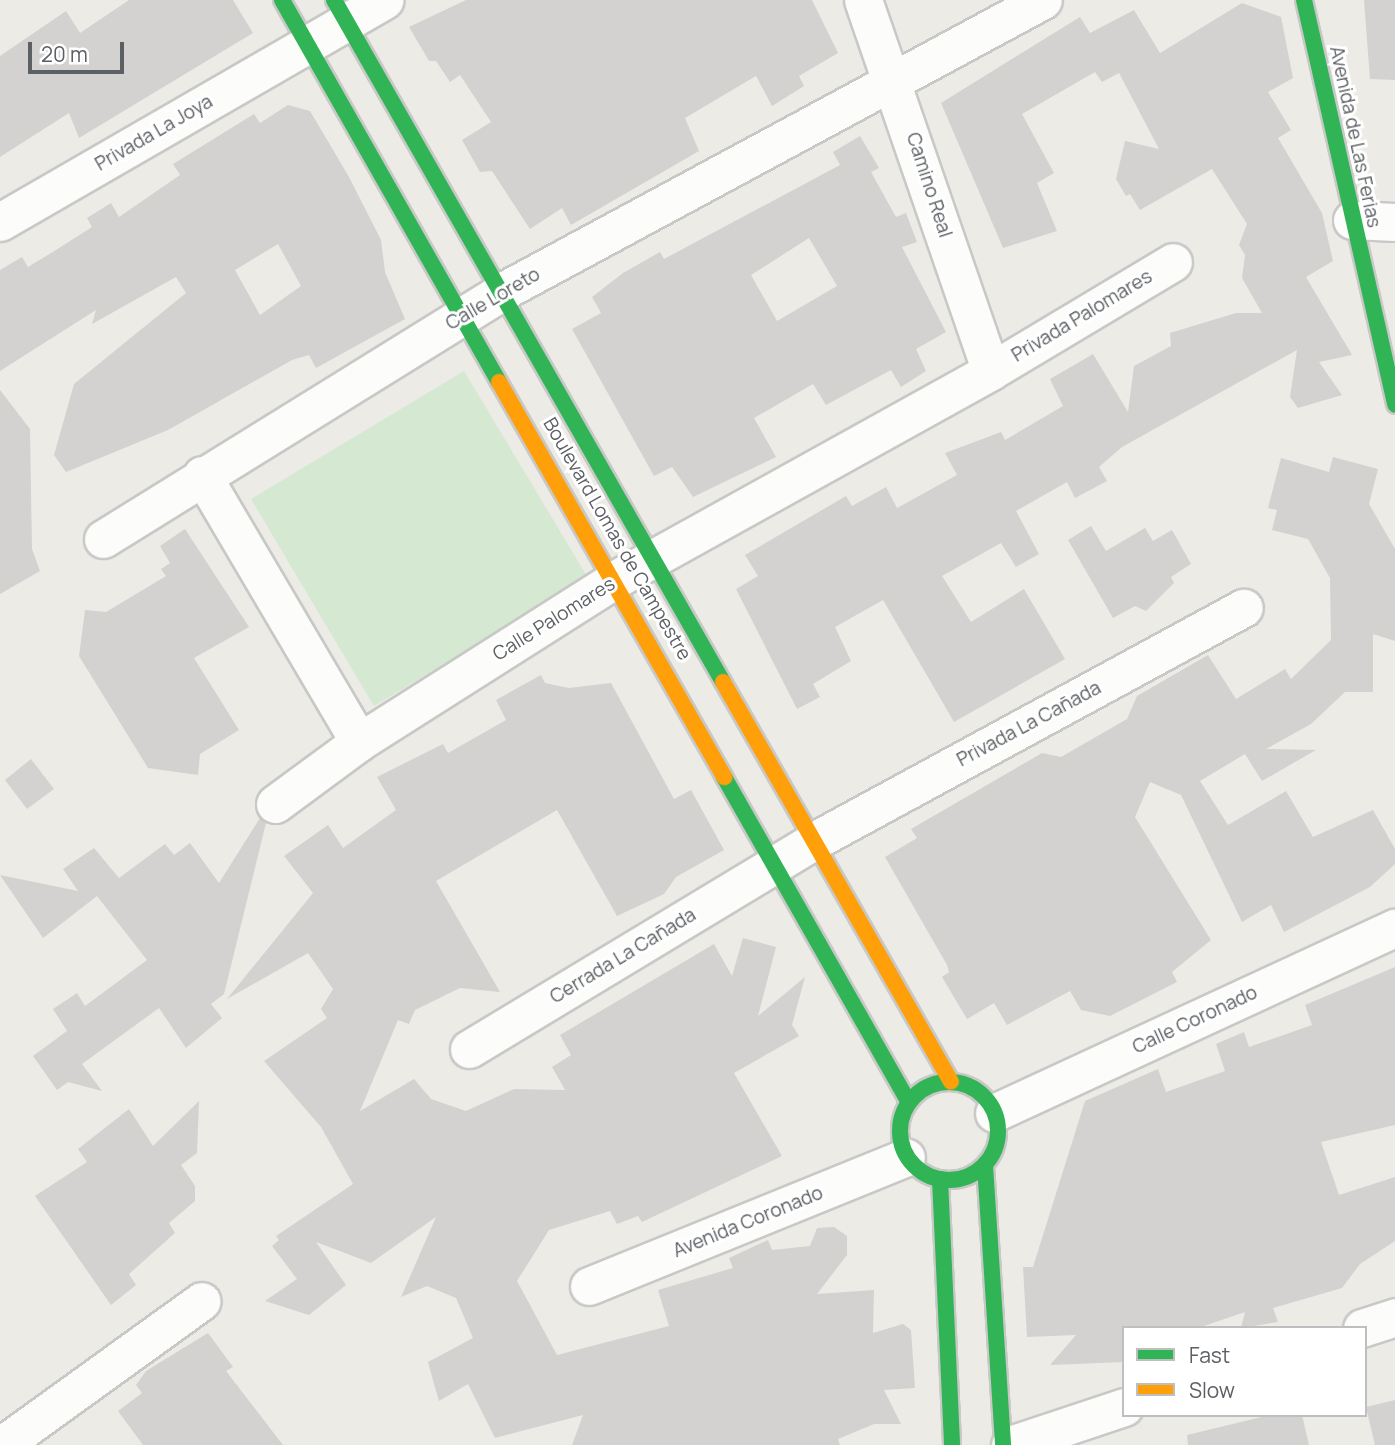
<!DOCTYPE html>
<meta charset="utf-8">
<style>
body{margin:0}
#map{position:relative;width:1395px;height:1445px;overflow:hidden;background:#ecebe6;font-family:Manrope,sans-serif}
div>[style]{position:absolute}
[style*='--x']{left:calc(var(--x)*1px);top:calc(var(--y)*1px);width:calc(var(--w)*1px);rotate:calc(var(--a)*1deg)}
.green>*{inset:0;background:#d5e8d2}
.building>*{inset:0;background:#d3d2d0}
.roads{filter:drop-shadow(2px 0 #c8c8c7) drop-shadow(-2px 0 #c8c8c7) drop-shadow(0 2px #c8c8c7) drop-shadow(0 -2px #c8c8c7)}
.street>*{height:37px;margin:-18.5px;padding:0 18.5px;transform-origin:18.5px;border-radius:18.5px;background:#fcfcfb}
.fast>*{height:16px;margin:-8px;padding:0 8px;transform-origin:8px;border-radius:8px;background:#30b455}
.fast>.ring{margin:-8px;padding:0;box-sizing:content-box;background:none;border:16px solid #30b455;border-radius:50%}
.slow>*{height:16px;margin:-8px;padding:0 8px;transform-origin:8px;border-radius:8px;background:#ff9f0a}
span{translate:-50% -50%;white-space:nowrap;text-align:center;line-height:1.15;-webkit-text-stroke:6px #fff;paint-order:stroke}
.street-label{font-size:19px;color:#5c6064}
.legend{position:absolute;left:1122px;top:1326px;width:245px;height:91px;box-sizing:border-box;background:#fff;border:2px solid #bebfc1;margin:0;padding:9px 12px;list-style:none;font-size:21px;color:#5c6064}
.legend li{display:flex;align-items:center;gap:14px;height:35px}
.legend b{width:35px;border:2px solid #bebfc1}
.scale{position:absolute;left:28px;top:42px;width:96px;height:32px;box-sizing:border-box;border:4px solid #5c6064;border-top:0;padding-left:9px;font-size:21px;line-height:24px;white-space:nowrap;color:#5c6064;-webkit-text-stroke:5px #fff;paint-order:stroke}
</style>
<div id="map">
<div class="green">
<i style="clip-path:polygon(464px 371px,588px 578px,374px 706px,251px 499px)"></i>
</div>
<div class="building">
<i style="clip-path:polygon(129px 0,233px 0,253px 33px,79px 138px,69px 113px,0 157px,0 56px,66px 11px,80px 33px)"></i>
<i style="clip-path:polygon(466px 0,812px 0,838px 53px,799px 76px,804px 86px,772px 106px,756px 76px,685px 118px,699px 151px,571px 225px,562px 208px,530px 229px,492px 171px,480px 172px,462px 140px,491px 122px,460px 75px,450px 82px,436px 61px,429px 61px,409px 27px)"></i>
<i style="clip-path:polygon(1364px 0,1395px 0,1395px 80px,1370px 79px)"></i>
<i style="clip-path:polygon(1242px 3px,1281px 17px,1293px 78px,1268px 92px,1291px 130px,1278px 138px,1322px 213px,1333px 261px,1306px 277px,1352px 355px,1319px 362px,1342px 395px,1298px 408px,1290px 397px,1297px 350px,1122px 447px,1099px 467px,1107px 481px,1075px 498px,1067px 482px,1016px 511px,1039px 554px,1016px 567px,1001px 543px,942px 576px,971px 622px,1024px 589px,1065px 659px,954px 722px,883px 600px,835px 627px,851px 661px,813px 684px,820px 697px,797px 709px,736px 589px,758px 576px,745px 555px,846px 496px,852px 506px,886px 487px,897px 508px,957px 475px,945px 453px,1001px 432px,1005px 440px,1063px 406px,1050px 379px,1093px 354px,1128px 412px,1134px 366px,1171px 346px,1170px 333px,1236px 313px,1262px 313px,1242px 278px,1245px 255px,1239px 245px,1247px 224px,1212px 169px,1140px 210px,1130px 194px,1126px 196px,1116px 179px,1125px 141px,1159px 149px,1119px 73px,1102px 82px,1095px 72px,1022px 114px,1054px 173px,1037px 183px,1057px 231px,1003px 248px,941px 103px,1080px 17px,1090px 33px,1134px 10px,1160px 53px)"></i>
<i style="clip-path:polygon(evenodd,288px 105px,310px 111px,349px 177px,381px 240px,385px 272px,405px 319px,316px 368px,309px 355px,292px 360px,168px 430px,66px 472px,54px 455px,74px 384px,186px 293px,176px 277px,92px 324px,96px 310px,0 371px,0 270px,22px 257px,28px 267px,56px 250px,92px 227px,87px 218px,111px 203px,119px 217px,180px 175px,173px 164px,254px 114px,260px 123px,288px 105px,278px 244px,301px 286px,260px 315px,235px 270px,278px 244px)"></i>
<i style="clip-path:polygon(evenodd,860px 136px,879px 168px,871px 172px,896px 217px,906px 213px,917px 242px,902px 247px,946px 332px,916px 349px,926px 371px,901px 387px,891px 370px,826px 405px,813px 384px,754px 418px,776px 457px,693px 497px,672px 467px,654px 476px,572px 329px,601px 313px,592px 297px,623px 273px,660px 252px,664px 259px,840px 165px,833px 152px,860px 136px,809px 238px,837px 286px,777px 321px,751px 275px,809px 238px)"></i>
<i style="clip-path:polygon(0 390px,30px 429px,32px 549px,40px 571px,0 594px)"></i>
<i style="clip-path:polygon(1333px 457px,1378px 469px,1369px 504px,1395px 549px,1395px 641px,1373px 634px,1373px 692px,1345px 692px,1311px 724px,1266px 749px,1316px 750px,1262px 781px,1245px 754px,1200px 781px,1228px 825px,1286px 791px,1313px 837px,1373px 810px,1395px 849px,1395px 864px,1370px 887px,1284px 932px,1271px 905px,1242px 922px,1181px 795px,1150px 782px,1135px 817px,1211px 940px,1172px 972px,1177px 982px,1110px 1016px,1081px 1010px,1070px 991px,1007px 1025px,994px 1003px,967px 1019px,942px 977px,949px 972px,947px 965px,885px 857px,917px 838px,911px 829px,1042px 753px,1061px 757px,1127px 719px,1137px 696px,1208px 655px,1236px 699px,1285px 669px,1291px 679px,1331px 640px,1330px 578px,1308px 539px,1272px 530px,1277px 510px,1268px 508px,1281px 458px,1329px 472px)"></i>
<i style="clip-path:polygon(1091px 526px,1106px 551px,1145px 528px,1153px 541px,1172px 530px,1191px 564px,1171px 577px,1174px 583px,1146px 611px,1135px 606px,1113px 618px,1068px 540px)"></i>
<i style="clip-path:polygon(185px 529px,249px 627px,194px 658px,239px 730px,200px 754px,198px 775px,148px 768px,79px 656px,85px 610px,106px 612px,166px 576px,161px 569px,170px 563px,160px 546px)"></i>
<i style="clip-path:polygon(541px 675px,545px 683px,569px 688px,611px 683px,674px 799px,691px 790px,724px 850px,676px 877px,664px 894px,617px 916px,557px 810px,436px 881px,500px 992px,460px 988px,415px 1010px,409px 1024px,398px 1020px,360px 1111px,414px 1079px,431px 1099px,466px 1111px,514px 1089px,565px 1090px,552px 1067px,571px 1055px,560px 1035px,714px 944px,732px 976px,743px 938px,776px 947px,758px 1016px,805px 977px,792px 1025px,799px 1036px,734px 1073px,782px 1156px,642px 1222px,638px 1216px,617px 1224px,610px 1211px,549px 1230px,517px 1281px,557px 1355px,669px 1326px,658px 1290px,733px 1268px,729px 1258px,768px 1240px,772px 1250px,810px 1246px,817px 1228px,834px 1227px,847px 1236px,847px 1255px,817px 1294px,874px 1290px,873px 1333px,903px 1324px,911px 1330px,915px 1388px,884px 1390px,901px 1424px,874px 1424px,838px 1439px,840px 1445px,572px 1445px,583px 1415px,495px 1438px,468px 1384px,439px 1401px,434px 1384px,428px 1362px,473px 1338px,456px 1298px,427px 1286px,401px 1297px,436px 1217px,371px 1263px,316px 1242px,346px 1285px,309px 1315px,265px 1301px,297px 1279px,272px 1246px,279px 1240px,276px 1236px,353px 1184px,321px 1127px,264px 1061px,327px 1018px,321px 1009px,333px 989px,308px 953px,227px 999px,313px 893px,284px 856px,328px 825px,343px 848px,396px 810px,377px 777px,443px 744px,448px 753px,506px 720px,496px 700px)"></i>
<i style="clip-path:polygon(31px 759px,54px 789px,27px 809px,5px 780px)"></i>
<i style="clip-path:polygon(260px 818px,266px 823px,224px 994px,211px 1004px,222px 1018px,186px 1048px,159px 1008px,82px 1064px,102px 1091px,68px 1082px,57px 1090px,33px 1056px,67px 1031px,53px 1009px,77px 993px,85px 1006px,147px 960px,97px 896px,43px 938px,0 875px,78px 891px,63px 869px,94px 848px,119px 878px,165px 844px,174px 855px,190px 843px,219px 883px)"></i>
<i style="clip-path:polygon(1395px 967px,1395px 1125px,1321px 1142px,1339px 1195px,1395px 1177px,1395px 1241px,1360px 1264px,1342px 1288px,1273px 1308px,1278px 1322px,1241px 1328px,1245px 1312px,1198px 1328px,1124px 1328px,1124px 1362px,1050px 1365px,1076px 1335px,1027px 1337px,1023px 1267px,1033px 1267px,1085px 1101px,1158px 1069px,1166px 1092px,1225px 1071px,1216px 1044px,1244px 1032px,1249px 1047px,1312px 1025px,1305px 1005px)"></i>
<i style="clip-path:polygon(199px 1101px,197px 1153px,181px 1165px,195px 1186px,195px 1201px,169px 1223px,175px 1233px,129px 1274px,136px 1285px,111px 1305px,35px 1196px,87px 1162px,78px 1149px,129px 1109px,153px 1146px)"></i>
<i style="clip-path:polygon(208px 1333px,233px 1367px,226px 1371px,283px 1445px,143px 1445px,118px 1411px,142px 1393px,136px 1385px,146px 1371px)"></i>
<i style="clip-path:polygon(1395px 1400px,1395px 1445px,1375px 1445px,1366px 1407px)"></i>
<i style="clip-path:polygon(1270px 1415px,1302px 1415px,1309px 1445px,1188px 1445px,1187px 1435px)"></i>
</div>
<div class="roads">
<div class="street">
<i style="--x:863;--y:0;--w:392;--a:71"></i>
<i style="--x:1352;--y:220;--w:43;--a:2.7"></i>
<i style="--x:0;--y:222;--w:444;--a:-30"></i>
<i style="--x:202;--y:475;--w:310;--a:59.5"></i>
<i style="--x:103;--y:539;--w:473;--a:-31.8"></i>
<i style="--x:505;--y:290;--w:611;--a:-28.33"></i>
<i style="--x:275;--y:804;--w:104;--a:-36.4"></i>
<i style="--x:359;--y:742;--w:304;--a:-32.4"></i>
<i style="--x:616;--y:579;--w:429;--a:-29"></i>
<i style="--x:991;--y:371;--w:212;--a:-30.9"></i>
<i style="--x:469;--y:1049;--w:403;--a:-31.1"></i>
<i style="--x:814;--y:841;--w:489;--a:-28.5"></i>
<i style="--x:994;--y:1113;--w:442;--a:-24.8"></i>
<i style="--x:589;--y:1286;--w:342;--a:-22.1"></i>
<i style="--x:1362;--y:1328;--w:35;--a:-18"></i>
<i style="--x:2;--y:1445;--w:246;--a:-35.8"></i>
<i style="--x:1010;--y:1445;--w:120;--a:-18.4"></i>
</div>
<div class="fast">
<i style="--x:282;--y:0;--w:439;--a:60.4"></i>
<i style="--x:334;--y:0;--w:785;--a:60.3"></i>
<i style="--x:1304;--y:0;--w:415;--a:77.3"></i>
<i style="--x:724;--y:777;--w:374;--a:60.4"></i>
<i class="ring" style="left:900px;top:1082px;width:82px;height:82px"></i>
<i style="--x:985;--y:1165;--w:281;--a:86.3"></i>
<i style="--x:940;--y:1179;--w:266;--a:87.4"></i>
</div>
<div class="slow">
<i style="--x:499;--y:382;--w:455;--a:60.3"></i>
<i style="--x:723;--y:682;--w:460;--a:60.3"></i>
</div>
</div>
<div class="street-label">
<span style="left:154px;top:133px;rotate:-30deg">Privada La Joya</span>
<span style="left:1355px;top:137px;rotate:78deg">Avenida de Las Ferias</span>
<span style="left:929px;top:185px;rotate:72deg">Camino Real</span>
<span style="left:493px;top:299px;rotate:-30deg">Calle Loreto</span>
<span style="left:1082px;top:316px;rotate:-31deg">Privada Palomares</span>
<span style="left:617px;top:539px;rotate:60deg">Boulevard Lomas de Campestre</span>
<span style="left:554px;top:619px;rotate:-32deg">Calle Palomares</span>
<span style="left:1029px;top:724px;rotate:-28deg">Privada La Cañada</span>
<span style="left:623px;top:956px;rotate:-31deg">Cerrada La Cañada</span>
<span style="left:1195px;top:1020px;rotate:-25deg">Calle Coronado</span>
<span style="left:748px;top:1222px;rotate:-22deg">Avenida Coronado</span>
</div>
<ul class="legend">
<li><b style="height:9px;background:#30b455"></b>Fast</li>
<li><b style="height:9px;background:#ff9f0a"></b>Slow</li>
</ul>
<div class="scale">20 m</div>
</div>
